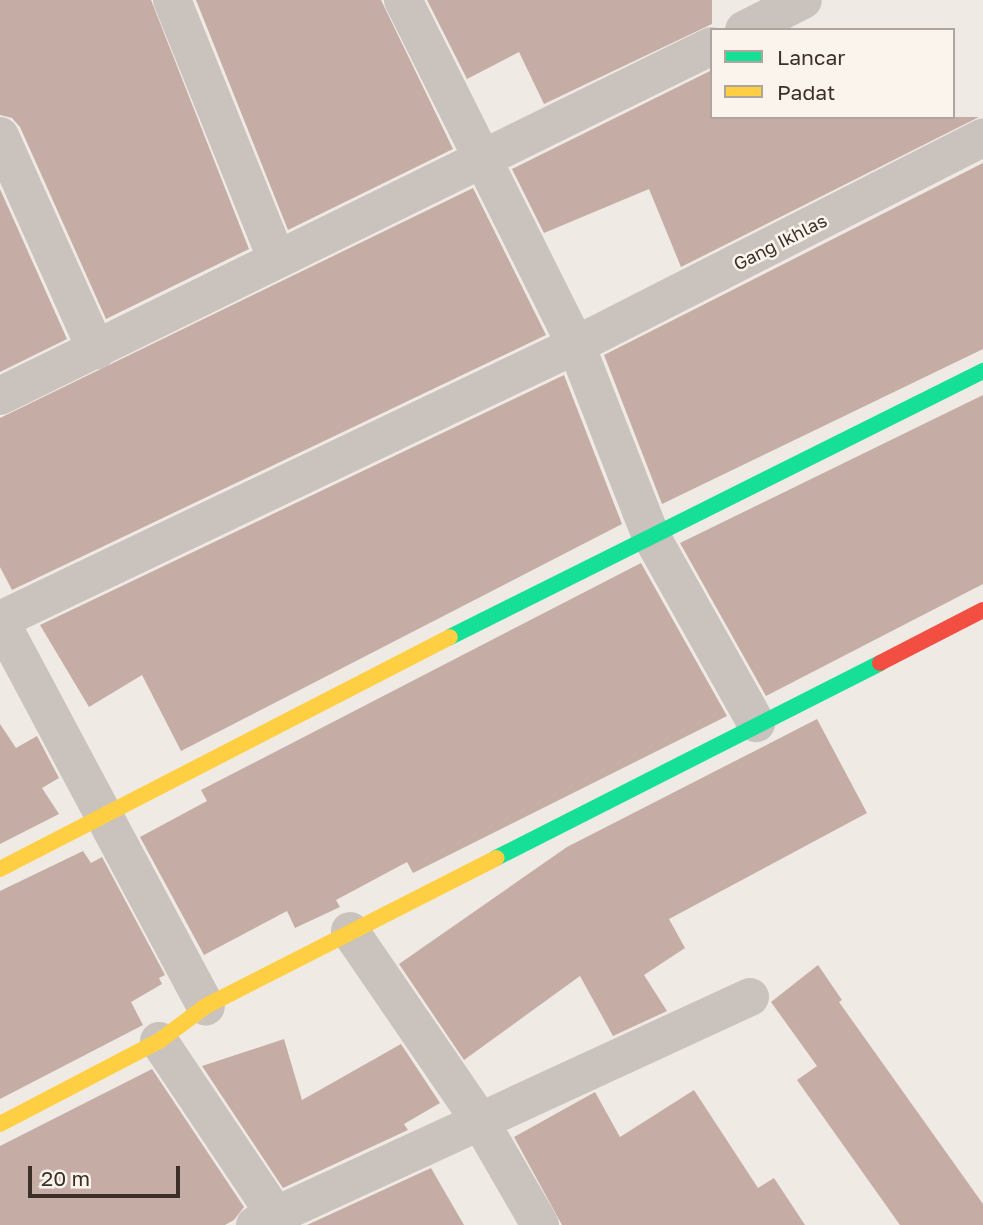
<!DOCTYPE html>
<style>
body{margin:0}
#map{position:relative;width:983px;height:1225px;overflow:hidden;background:#f0eae5;font-family:"Golos Text",sans-serif}
div>[style]{position:absolute}
[style*='--x']{left:calc(var(--x)*1px);top:calc(var(--y)*1px);width:calc(var(--w)*1px);rotate:calc(var(--a)*1deg)}
.building>*{inset:0;background:#c5ada5}
.street>*{height:38px;margin:-19px;padding:0 19px;transform-origin:19px;border-radius:19px;background:#c9c2bd}
.fast>*{height:16px;margin:-8px;padding:0 8px;transform-origin:8px;border-radius:8px;background:#16e098}
.slow>*{height:16px;margin:-8px;padding:0 8px;transform-origin:8px;border-radius:8px;background:#ffcf43}
.jam>*{height:16px;margin:-8px;padding:0 8px;transform-origin:8px;border-radius:8px;background:#f24e42}
span{translate:-50% -50%;white-space:nowrap;text-align:center;line-height:1.15;-webkit-text-stroke:5px #fbf4ed;paint-order:stroke}
.street-label{font-size:18px;color:#3b2f2a}
.legend{position:absolute;left:710px;top:28px;width:245px;height:91px;box-sizing:border-box;background:#fbf4ed;border:2px solid #aea59f;margin:0;padding:9px 12px;list-style:none;font-size:21px;color:#3b2f2a}
.legend li{display:flex;align-items:center;gap:14px;height:35px}
.legend b{width:35px;border:2px solid #aea59f}
.scale{position:absolute;left:28px;top:1166px;width:152px;height:32px;box-sizing:border-box;border:4px solid #3b2f2a;border-top:0;padding-left:9px;font-size:21px;line-height:24px;white-space:nowrap;color:#3b2f2a;-webkit-text-stroke:5px #fbf4ed;paint-order:stroke}
</style>
<div id="map">
<div class="building">
<i style="clip-path:polygon(0 0,151px 0,249px 249px,106px 319px,20px 127px,12px 118px,0 115px)"></i>
<i style="clip-path:polygon(196px 0,381px 0,453px 149px,288px 230px)"></i>
<i style="clip-path:polygon(427px 0,712px 0,712px 24px,544px 104px,519px 52px,467px 79px)"></i>
<i style="clip-path:polygon(712px 70px,712px 117px,979px 117px,681px 267px,649px 189px,544px 233px,512px 169px)"></i>
<i style="clip-path:polygon(983px 163px,983px 349px,662px 504px,604px 355px)"></i>
<i style="clip-path:polygon(473px 188px,546px 335px,12px 590px,0 567px,0 418px)"></i>
<i style="clip-path:polygon(0 189px,67px 339px,0 372px)"></i>
<i style="clip-path:polygon(564px 375px,622px 524px,181px 751px,142px 675px,89px 707px,40px 625px)"></i>
<i style="clip-path:polygon(983px 395px,983px 584px,766px 696px,680px 543px)"></i>
<i style="clip-path:polygon(641px 563px,727px 716px,413px 873px,407px 862px,336px 900px,340px 907px,295px 928px,287px 911px,204px 955px,140px 837px,207px 801px,201px 790px)"></i>
<i style="clip-path:polygon(817px 719px,867px 813px,669px 919px,685px 948px,644px 975px,667px 1011px,613px 1036px,580px 976px,464px 1060px,399px 964px,567px 847px)"></i>
<i style="clip-path:polygon(0 724px,16px 748px,37px 736px,59px 778px,42px 788px,59px 814px,0 844px)"></i>
<i style="clip-path:polygon(83px 851px,91px 863px,102px 857px,165px 975px,159px 978px,162px 984px,131px 1002px,143px 1025px,0 1099px,0 891px)"></i>
<i style="clip-path:polygon(818px 965px,842px 1000px,839px 1002px,983px 1204px,983px 1225px,900px 1225px,797px 1080px,817px 1066px,771px 1002px)"></i>
<i style="clip-path:polygon(284px 1039px,302px 1100px,401px 1044px,440px 1103px,404px 1124px,408px 1130px,283px 1188px,202px 1066px)"></i>
<i style="clip-path:polygon(152px 1069px,244px 1207px,234px 1220px,225px 1225px,0 1225px,0 1146px)"></i>
<i style="clip-path:polygon(694px 1090px,758px 1188px,774px 1178px,805px 1225px,562px 1225px,514px 1137px,595px 1092px,620px 1137px)"></i>
<i style="clip-path:polygon(431px 1168px,464px 1225px,307px 1225px)"></i>
</div>
<div class="street">
<i style="--x:172;--y:0;--w:280;--a:68"></i>
<i style="--x:403;--y:0;--w:386;--a:63.4"></i>
<i style="--x:576;--y:345;--w:203;--a:68.6"></i>
<i style="--x:650;--y:534;--w:217;--a:60.7"></i>
<i style="--x:744;--y:30;--w:66;--a:-27"></i>
<i style="--x:0;--y:136;--w:235;--a:65.8"></i>
<i style="--x:0;--y:396;--w:793;--a:-26.18"></i>
<i style="--x:0;--y:620;--w:638;--a:-25.52"></i>
<i style="--x:576;--y:345;--w:457;--a:-27"></i>
<i style="--x:0;--y:621;--w:437;--a:61.9"></i>
<i style="--x:350;--y:931;--w:230;--a:55.6"></i>
<i style="--x:480;--y:1121;--w:120;--a:60"></i>
<i style="--x:159;--y:1041;--w:221;--a:56.2"></i>
<i style="--x:255;--y:1225;--w:545;--a:-24.73"></i>
</div>
<div class="fast">
<i style="--x:450;--y:637;--w:596;--a:-26.52"></i>
<i style="--x:496;--y:858;--w:431;--a:-26.9"></i>
</div>
<div class="slow">
<i style="--x:0;--y:869;--w:506;--a:-27.27"></i>
<i style="--x:0;--y:1124;--w:179;--a:-27.6"></i>
<i style="--x:159;--y:1041;--w:59;--a:-36.7"></i>
<i style="--x:206;--y:1006;--w:326;--a:-27"></i>
</div>
<div class="jam">
<i style="--x:880;--y:663;--w:116;--a:-27.2"></i>
</div>
<div class="street-label">
<span style="left:780px;top:242px;rotate:-27deg">Gang Ikhlas</span>
</div>
<ul class="legend">
<li><b style="height:9px;background:#16e098"></b>Lancar</li>
<li><b style="height:9px;background:#ffcf43"></b>Padat</li>
</ul>
<div class="scale">20 m</div>
</div>
